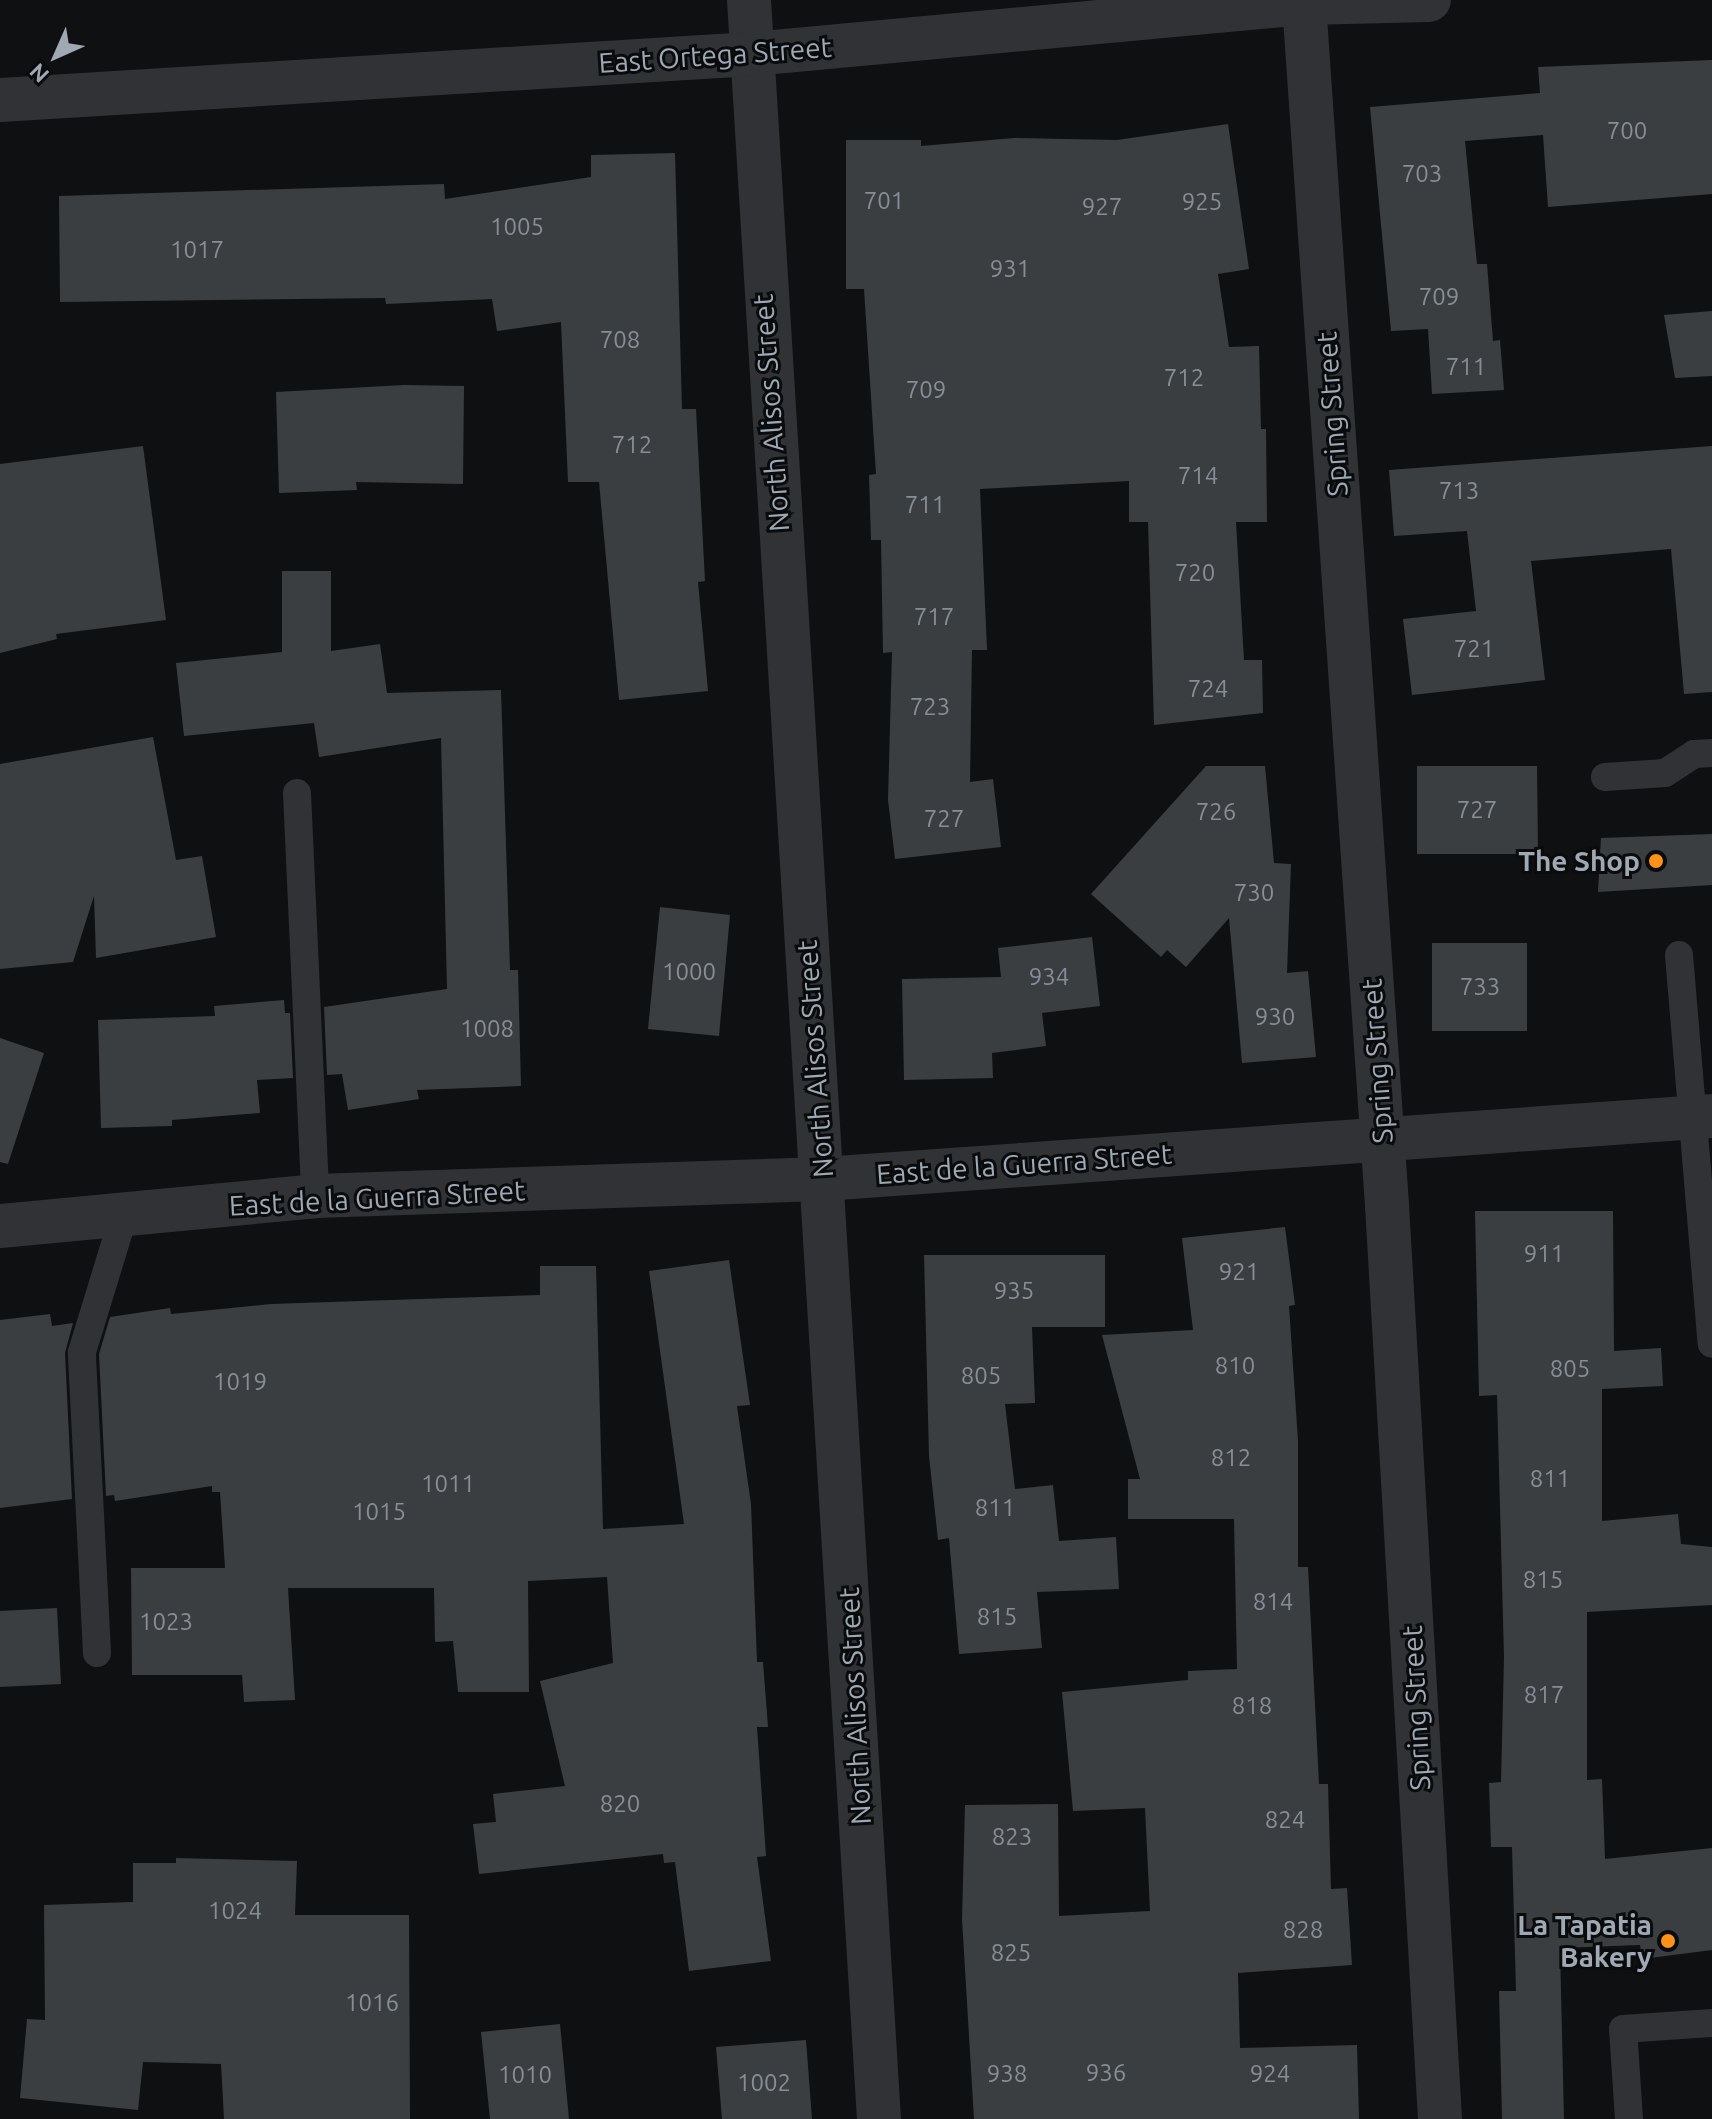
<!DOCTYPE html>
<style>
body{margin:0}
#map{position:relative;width:1712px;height:2119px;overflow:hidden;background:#0f1011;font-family:Ubuntu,sans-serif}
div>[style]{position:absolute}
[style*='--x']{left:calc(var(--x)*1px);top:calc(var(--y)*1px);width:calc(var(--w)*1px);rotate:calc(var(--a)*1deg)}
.building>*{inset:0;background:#3b3e41}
.lane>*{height:28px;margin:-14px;padding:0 14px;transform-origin:14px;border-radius:14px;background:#303236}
.street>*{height:44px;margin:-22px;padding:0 22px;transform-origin:22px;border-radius:22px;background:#303236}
.dots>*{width:22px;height:22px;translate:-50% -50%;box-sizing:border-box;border:4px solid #0a0b0c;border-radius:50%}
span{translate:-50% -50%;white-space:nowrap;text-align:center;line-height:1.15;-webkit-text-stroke:6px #0a0b0c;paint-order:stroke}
.number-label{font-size:24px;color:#868e96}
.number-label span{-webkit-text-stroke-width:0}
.street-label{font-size:28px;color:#9fa8b3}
.poi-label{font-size:28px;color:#9fa8b3;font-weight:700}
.right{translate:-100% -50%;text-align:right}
.north{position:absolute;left:16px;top:16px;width:80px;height:80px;-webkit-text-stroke:6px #0a0b0c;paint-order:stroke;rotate:225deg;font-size:22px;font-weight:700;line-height:32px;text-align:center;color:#9fa8b3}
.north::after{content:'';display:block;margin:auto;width:28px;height:36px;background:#9fa8b3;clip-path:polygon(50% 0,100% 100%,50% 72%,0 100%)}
</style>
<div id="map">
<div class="building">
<i style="clip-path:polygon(1712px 60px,1712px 194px,1548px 207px,1543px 135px,1465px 141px,1477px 264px,1487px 264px,1493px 341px,1500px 340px,1504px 390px,1432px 394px,1428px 329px,1391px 331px,1370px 107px,1540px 93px,1538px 67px)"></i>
<i style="clip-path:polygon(1228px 124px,1249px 269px,1218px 274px,1229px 347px,1259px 346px,1261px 429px,1266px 429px,1267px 522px,1236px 522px,1244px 660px,1262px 660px,1263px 713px,1154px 725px,1148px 522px,1129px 522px,1129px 481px,980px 489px,987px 650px,972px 650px,970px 782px,993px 779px,1001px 847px,895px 859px,888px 800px,892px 652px,883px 653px,881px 540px,871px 540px,869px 475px,876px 474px,864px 289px,846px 289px,846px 140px,921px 140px,921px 146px,1014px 138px,1117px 140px)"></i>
<i style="clip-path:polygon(675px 153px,682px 409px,696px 409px,705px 581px,698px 582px,708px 691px,619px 700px,599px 482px,568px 482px,561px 322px,497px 331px,492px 299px,386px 304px,385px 298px,60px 302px,59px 196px,444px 184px,445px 199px,591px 177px,591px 155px)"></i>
<i style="clip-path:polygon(1712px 311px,1712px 376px,1675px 378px,1664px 315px)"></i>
<i style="clip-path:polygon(404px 385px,464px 386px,463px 484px,356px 482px,357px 490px,279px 493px,276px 392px)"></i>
<i style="clip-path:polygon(143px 446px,166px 620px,56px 634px,57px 639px,0 653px,0 464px)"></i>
<i style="clip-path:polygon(1712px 446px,1712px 692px,1684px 694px,1671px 549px,1531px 561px,1545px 680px,1412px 695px,1403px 619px,1476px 611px,1467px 531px,1394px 536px,1389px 470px)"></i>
<i style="clip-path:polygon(282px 571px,331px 571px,331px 651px,380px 644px,387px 693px,501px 690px,510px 970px,518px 970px,521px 1086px,417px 1090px,419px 1099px,348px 1110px,342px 1074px,327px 1075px,324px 1007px,447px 989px,441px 738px,319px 757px,314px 723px,184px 736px,176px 663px,282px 652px)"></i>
<i style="clip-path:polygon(153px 737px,176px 860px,202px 856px,216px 937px,96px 958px,94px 896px,73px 962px,0 969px,0 764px)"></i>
<i style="clip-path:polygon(1206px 766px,1265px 766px,1274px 863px,1291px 864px,1287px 973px,1308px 971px,1316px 1057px,1242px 1063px,1229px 918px,1186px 967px,1167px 950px,1161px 957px,1091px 894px)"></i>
<i style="clip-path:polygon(1417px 766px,1537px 766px,1538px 854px,1417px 854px)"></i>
<i style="clip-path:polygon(1712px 834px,1712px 885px,1598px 892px,1601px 838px)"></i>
<i style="clip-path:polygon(660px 907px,730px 915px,719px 1036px,648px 1029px)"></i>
<i style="clip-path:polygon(1092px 937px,1100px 1006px,1042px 1013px,1046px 1046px,992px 1053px,993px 1078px,904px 1080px,902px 979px,1001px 977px,998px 948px)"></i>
<i style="clip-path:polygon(1432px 943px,1527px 943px,1527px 1031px,1432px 1031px)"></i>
<i style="clip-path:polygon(284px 1000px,285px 1013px,290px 1013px,293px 1078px,257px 1080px,260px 1113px,172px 1120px,172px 1126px,101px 1128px,98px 1020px,215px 1016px,214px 1006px)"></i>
<i style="clip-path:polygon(0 1038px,44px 1053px,8px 1164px,0 1162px)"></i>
<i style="clip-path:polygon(1475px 1211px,1613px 1211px,1614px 1351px,1661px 1348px,1663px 1386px,1602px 1389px,1602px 1521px,1678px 1514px,1681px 1544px,1712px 1547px,1712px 1605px,1587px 1612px,1587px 1780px,1602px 1779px,1605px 1859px,1712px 1848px,1712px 1950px,1642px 1959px,1640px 1945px,1560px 1948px,1564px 2119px,1502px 2119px,1499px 1991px,1516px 1991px,1512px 1847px,1491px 1847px,1489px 1783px,1501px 1782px,1504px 1657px,1497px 1395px,1479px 1396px)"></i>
<i style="clip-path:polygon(1285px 1227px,1295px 1305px,1289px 1306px,1298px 1441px,1298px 1567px,1308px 1567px,1319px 1784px,1328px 1784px,1331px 1889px,1347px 1888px,1352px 1965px,1238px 1973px,1240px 2048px,1357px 2045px,1359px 2119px,974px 2119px,962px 1919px,965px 1805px,1058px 1804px,1059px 1916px,1150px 1911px,1145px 1808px,1073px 1811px,1062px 1692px,1188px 1680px,1188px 1671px,1237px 1669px,1234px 1519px,1128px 1519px,1128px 1479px,1140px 1479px,1102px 1335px,1193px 1330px,1182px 1238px)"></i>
<i style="clip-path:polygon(924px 1255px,1105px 1255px,1105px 1327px,1032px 1327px,1035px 1403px,1005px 1404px,1015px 1489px,1053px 1485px,1059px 1541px,1116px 1537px,1119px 1589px,1037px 1592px,1042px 1648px,959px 1654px,949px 1538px,938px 1540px,929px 1456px)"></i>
<i style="clip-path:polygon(729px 1260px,750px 1405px,737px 1406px,751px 1504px,757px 1662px,763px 1662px,768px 1727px,757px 1727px,766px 1856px,757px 1857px,771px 1961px,689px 1971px,675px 1862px,664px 1863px,663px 1854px,479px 1874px,473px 1824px,496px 1822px,493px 1794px,565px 1786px,540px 1681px,613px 1663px,607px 1577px,528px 1581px,529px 1692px,458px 1692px,453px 1641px,435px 1642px,434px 1588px,288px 1588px,295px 1700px,244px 1702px,242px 1675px,132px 1675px,131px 1568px,225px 1568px,220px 1492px,212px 1492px,212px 1486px,115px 1501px,114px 1495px,106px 1496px,99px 1354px,110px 1317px,170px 1308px,171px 1314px,271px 1304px,540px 1295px,540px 1266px,596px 1266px,603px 1529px,684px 1524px,649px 1271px)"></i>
<i style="clip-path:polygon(50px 1314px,52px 1326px,73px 1323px,65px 1353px,72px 1499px,0 1508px,0 1320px)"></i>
<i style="clip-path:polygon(57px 1608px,61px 1684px,0 1687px,0 1611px)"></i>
<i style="clip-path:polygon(176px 1858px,297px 1861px,295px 1915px,409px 1915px,410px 2119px,224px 2119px,221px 2064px,143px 2062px,138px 2110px,20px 2098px,27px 2019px,45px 2020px,44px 1905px,133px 1902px,133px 1863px,176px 1863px)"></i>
<i style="clip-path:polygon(560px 2024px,569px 2119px,490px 2119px,481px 2032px)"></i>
<i style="clip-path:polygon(806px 2040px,812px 2119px,722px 2119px,716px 2047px)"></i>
</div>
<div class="lane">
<i style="--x:1605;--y:777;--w:60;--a:-3.8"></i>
<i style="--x:1665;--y:773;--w:35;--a:-33"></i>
<i style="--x:1694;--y:754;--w:18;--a:-3"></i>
<i style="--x:297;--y:793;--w:403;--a:87.4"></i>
<i style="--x:1679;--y:955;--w:390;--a:85.2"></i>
<i style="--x:97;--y:1653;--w:301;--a:-92.9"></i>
<i style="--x:82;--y:1352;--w:140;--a:-73"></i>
<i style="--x:1629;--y:2119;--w:90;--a:-93.8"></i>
<i style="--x:1623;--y:2029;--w:89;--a:-3.9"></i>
</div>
<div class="street">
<i style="--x:749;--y:0;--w:2123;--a:86.49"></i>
<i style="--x:1304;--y:3;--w:1205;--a:86.05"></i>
<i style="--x:1387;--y:1205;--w:916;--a:86.68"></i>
<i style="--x:0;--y:100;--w:753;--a:-3.5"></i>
<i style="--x:752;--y:54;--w:554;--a:-5.28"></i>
<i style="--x:1304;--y:3;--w:125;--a:-1.4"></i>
<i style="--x:0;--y:1226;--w:316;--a:-5.4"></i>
<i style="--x:315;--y:1196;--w:508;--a:-1.92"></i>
<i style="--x:823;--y:1179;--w:891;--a:-4.05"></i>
</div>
<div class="dots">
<i style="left:1656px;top:861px;background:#ff9319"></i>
<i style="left:1668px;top:1941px;background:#ff9319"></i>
</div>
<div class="number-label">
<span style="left:1627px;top:131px">700</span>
<span style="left:1422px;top:174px">703</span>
<span style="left:884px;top:201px">701</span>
<span style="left:1202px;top:202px">925</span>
<span style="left:1102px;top:207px">927</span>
<span style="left:517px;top:227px">1005</span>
<span style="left:197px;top:250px">1017</span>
<span style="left:1010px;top:269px">931</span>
<span style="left:1439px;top:297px">709</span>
<span style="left:620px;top:340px">708</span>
<span style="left:1466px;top:367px">711</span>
<span style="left:1184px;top:378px">712</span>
<span style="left:926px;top:390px">709</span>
<span style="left:632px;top:445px">712</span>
<span style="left:1198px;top:476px">714</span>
<span style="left:1459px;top:491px">713</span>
<span style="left:925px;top:505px">711</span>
<span style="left:1195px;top:573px">720</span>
<span style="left:934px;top:617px">717</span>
<span style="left:1474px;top:649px">721</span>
<span style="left:1208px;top:689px">724</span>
<span style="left:930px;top:707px">723</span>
<span style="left:1477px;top:810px">727</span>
<span style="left:1216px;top:812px">726</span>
<span style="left:944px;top:819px">727</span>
<span style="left:1254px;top:893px">730</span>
<span style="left:689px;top:972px">1000</span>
<span style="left:1049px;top:977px">934</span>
<span style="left:1480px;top:987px">733</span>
<span style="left:1275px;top:1017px">930</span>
<span style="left:487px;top:1029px">1008</span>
<span style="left:1544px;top:1254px">911</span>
<span style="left:1239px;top:1272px">921</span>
<span style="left:1014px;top:1291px">935</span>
<span style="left:1235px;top:1366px">810</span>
<span style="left:1570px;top:1369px">805</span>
<span style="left:981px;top:1376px">805</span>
<span style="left:240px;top:1382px">1019</span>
<span style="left:1231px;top:1458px">812</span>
<span style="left:1550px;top:1479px">811</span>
<span style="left:448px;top:1484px">1011</span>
<span style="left:995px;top:1508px">811</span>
<span style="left:379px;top:1512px">1015</span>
<span style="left:1543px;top:1580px">815</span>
<span style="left:1273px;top:1602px">814</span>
<span style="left:997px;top:1617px">815</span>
<span style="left:166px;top:1622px">1023</span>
<span style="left:1544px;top:1695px">817</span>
<span style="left:1252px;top:1706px">818</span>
<span style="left:620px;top:1804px">820</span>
<span style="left:1285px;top:1820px">824</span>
<span style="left:1012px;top:1837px">823</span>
<span style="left:235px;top:1911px">1024</span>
<span style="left:1303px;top:1930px">828</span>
<span style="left:1011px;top:1953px">825</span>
<span style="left:372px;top:2003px">1016</span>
<span style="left:1106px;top:2073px">936</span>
<span style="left:1007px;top:2074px">938</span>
<span style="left:1270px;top:2074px">924</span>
<span style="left:525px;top:2075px">1010</span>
<span style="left:764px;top:2083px">1002</span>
</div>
<div class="street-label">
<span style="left:715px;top:55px;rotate:-4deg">East Ortega Street</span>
<span style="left:771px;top:413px;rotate:-94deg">North Alisos Street</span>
<span style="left:1332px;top:414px;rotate:-94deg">Spring Street</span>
<span style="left:815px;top:1059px;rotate:-94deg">North Alisos Street</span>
<span style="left:1377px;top:1061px;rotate:-94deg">Spring Street</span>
<span style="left:1024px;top:1164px;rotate:-4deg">East de la Guerra Street</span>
<span style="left:377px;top:1198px;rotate:-3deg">East de la Guerra Street</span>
<span style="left:855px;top:1706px;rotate:-93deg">North Alisos Street</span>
<span style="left:1416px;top:1708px;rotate:-93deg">Spring Street</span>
</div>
<div class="poi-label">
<span class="right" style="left:1640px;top:861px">The Shop</span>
<span class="right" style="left:1652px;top:1941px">La Tapatia<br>Bakery</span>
</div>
<div class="north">N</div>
</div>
